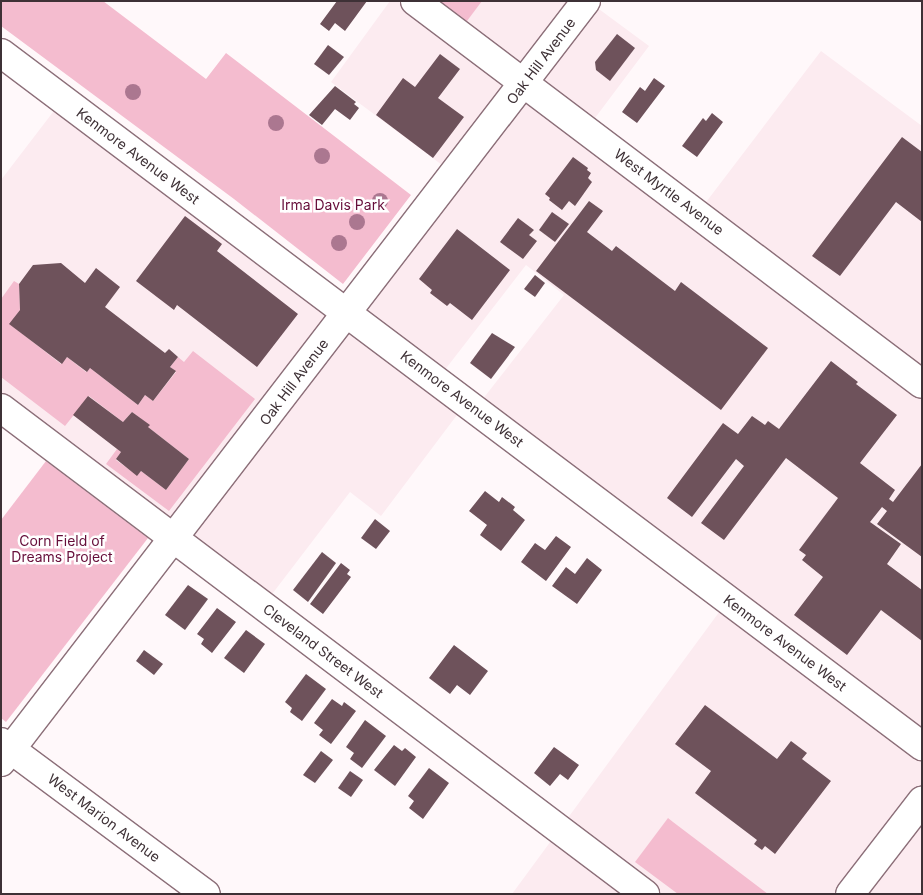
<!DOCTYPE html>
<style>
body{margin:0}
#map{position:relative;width:923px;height:895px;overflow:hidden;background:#fff8fa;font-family:Inter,sans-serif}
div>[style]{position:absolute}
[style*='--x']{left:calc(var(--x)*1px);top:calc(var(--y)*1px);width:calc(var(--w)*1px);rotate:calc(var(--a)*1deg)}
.built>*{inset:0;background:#fcebf0}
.green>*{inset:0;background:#f4bccf}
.building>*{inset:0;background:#6e525b}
.roads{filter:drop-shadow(1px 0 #8c6f79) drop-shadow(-1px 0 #8c6f79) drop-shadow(0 1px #8c6f79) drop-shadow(0 -1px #8c6f79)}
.minor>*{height:28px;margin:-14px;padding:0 14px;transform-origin:14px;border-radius:14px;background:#fff}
.major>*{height:28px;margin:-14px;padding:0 14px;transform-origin:14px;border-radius:14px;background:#fff}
.trees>*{width:16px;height:16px;margin:-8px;border-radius:50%;background:#ab7790}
span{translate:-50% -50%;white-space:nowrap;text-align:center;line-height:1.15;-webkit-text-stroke:5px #fff;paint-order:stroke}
.street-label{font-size:14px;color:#3e3136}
.park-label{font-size:14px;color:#660e3a}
.frame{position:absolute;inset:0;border:2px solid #3e3136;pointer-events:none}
</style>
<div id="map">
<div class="built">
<i style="clip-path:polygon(390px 1px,588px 1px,649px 46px,586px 130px,697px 214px,821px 51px,922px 126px,922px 894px,512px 894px,728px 600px,475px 409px,564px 295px,526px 265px,437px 380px,466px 403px,381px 516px,350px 492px,263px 606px,1px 408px,1px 180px,63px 99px,347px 313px,454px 174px,331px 82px)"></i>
</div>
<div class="green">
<i style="clip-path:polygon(1px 1px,103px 1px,206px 79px,226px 53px,411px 195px,343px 284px,234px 199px,1px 26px)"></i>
<i style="clip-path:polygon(415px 1px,482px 1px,458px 33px)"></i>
<i style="clip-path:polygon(14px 281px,19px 284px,20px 310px,10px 324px,61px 364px,67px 357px,86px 372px,90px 368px,138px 405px,145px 395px,153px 401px,176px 372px,170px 367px,178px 357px,184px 362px,193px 351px,255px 399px,169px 511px,106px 464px,117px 449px,121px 452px,116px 460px,137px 475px,141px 471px,166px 490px,189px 459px,148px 427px,149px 425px,132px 412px,123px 422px,89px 396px,65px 426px,1px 377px,1px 299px)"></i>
<i style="clip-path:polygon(46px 461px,148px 538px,6px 722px,1px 718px,1px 520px)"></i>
<i style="clip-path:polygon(668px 818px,673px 822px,768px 894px,678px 894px,635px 862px)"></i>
</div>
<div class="building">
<i style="clip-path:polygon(337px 1px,367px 1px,345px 31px,335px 23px,329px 31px,320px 24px)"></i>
<i style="clip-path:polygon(617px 34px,635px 48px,610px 81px,596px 70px,595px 62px)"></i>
<i style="clip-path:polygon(328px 45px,344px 57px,329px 75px,314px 64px)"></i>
<i style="clip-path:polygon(440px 54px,460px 69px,438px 98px,464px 117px,433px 158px,376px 115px,403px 78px,415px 87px)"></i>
<i style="clip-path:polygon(654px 78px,665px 86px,637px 123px,622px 112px,640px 87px,645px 91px)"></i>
<i style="clip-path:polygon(335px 86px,356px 102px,354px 104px,359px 108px,350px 120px,335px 109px,322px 125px,309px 115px)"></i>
<i style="clip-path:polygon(712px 113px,723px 122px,697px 157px,682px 146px,703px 118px,706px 121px)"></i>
<i style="clip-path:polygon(902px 137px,922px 152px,922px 222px,896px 202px,840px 276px,812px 256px)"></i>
<i style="clip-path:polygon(573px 157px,588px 168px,587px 170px,591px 173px,588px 178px,592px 182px,575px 206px,569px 201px,562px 210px,549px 200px,550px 198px,545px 194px)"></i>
<i style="clip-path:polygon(589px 201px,603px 211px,587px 232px,612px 251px,616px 246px,675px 291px,681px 282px,768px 348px,721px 410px,536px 271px)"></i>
<i style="clip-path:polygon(552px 212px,569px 224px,555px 242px,539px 230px)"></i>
<i style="clip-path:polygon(185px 216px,222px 244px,217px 251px,298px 314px,257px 367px,177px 305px,174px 310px,136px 281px)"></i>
<i style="clip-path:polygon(518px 218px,534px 230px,529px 235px,537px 241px,523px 259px,500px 242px)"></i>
<i style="clip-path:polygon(457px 229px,510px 270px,472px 320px,450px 303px,447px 306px,430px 293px,432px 290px,419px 279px)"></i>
<i style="clip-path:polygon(61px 263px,85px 283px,96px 268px,120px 287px,105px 307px,165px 353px,169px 349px,178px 357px,170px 367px,176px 371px,153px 401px,145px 395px,138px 405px,90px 368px,87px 372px,67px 357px,62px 364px,9px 324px,20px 310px,19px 284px,33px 265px)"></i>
<i style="clip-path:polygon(535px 275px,545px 283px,535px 297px,524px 289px)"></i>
<i style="clip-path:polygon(492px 333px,515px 347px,491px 379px,470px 363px)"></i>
<i style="clip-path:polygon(831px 361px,858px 382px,856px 384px,897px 415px,860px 463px,895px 490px,889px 499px,893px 502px,922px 464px,922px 557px,877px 524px,887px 511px,882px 507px,870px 522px,901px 544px,887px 564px,922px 590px,922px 641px,881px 610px,847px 655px,794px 615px,823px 577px,802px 560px,806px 555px,799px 550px,838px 498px,786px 458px,724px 540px,701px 523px,744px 466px,736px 459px,692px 517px,667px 498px,723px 423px,738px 434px,752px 416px,765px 425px,768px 421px,779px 429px)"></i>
<i style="clip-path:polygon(88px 396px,123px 422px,132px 412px,150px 425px,148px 427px,189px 459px,166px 490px,141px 471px,137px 476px,116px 459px,121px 452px,73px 415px)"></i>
<i style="clip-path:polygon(485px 491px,499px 502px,502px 497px,515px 507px,513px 510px,525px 520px,501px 551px,480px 535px,487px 525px,469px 511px)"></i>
<i style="clip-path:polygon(375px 519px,390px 531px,376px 549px,361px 538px)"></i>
<i style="clip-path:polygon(556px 536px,571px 547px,546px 581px,521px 562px,535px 543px,545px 550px)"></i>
<i style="clip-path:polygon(322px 552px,336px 563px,308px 602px,293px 590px)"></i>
<i style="clip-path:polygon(587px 558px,602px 570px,577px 604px,552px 586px,566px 567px,575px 574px)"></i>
<i style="clip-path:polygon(341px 563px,350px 570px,347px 574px,351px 577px,323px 614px,310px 604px)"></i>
<i style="clip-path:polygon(188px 585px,208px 599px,185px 630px,165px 615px)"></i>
<i style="clip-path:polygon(217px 608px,236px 622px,212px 653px,201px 644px,204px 639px,197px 634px)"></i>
<i style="clip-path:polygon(246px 630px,265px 644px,244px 673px,224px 658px)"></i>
<i style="clip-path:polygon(454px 645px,488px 671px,470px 695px,457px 685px,450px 694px,429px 678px)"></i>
<i style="clip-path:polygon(144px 650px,163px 664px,154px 675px,136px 661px)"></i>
<i style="clip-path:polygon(306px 674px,326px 689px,302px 721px,290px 712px,292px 708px,285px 702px)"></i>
<i style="clip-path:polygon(332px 699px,342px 706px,344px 702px,356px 711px,331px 744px,319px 735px,323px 730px,314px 723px)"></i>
<i style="clip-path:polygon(705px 705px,777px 759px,791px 741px,807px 753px,802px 759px,831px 781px,775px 854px,765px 846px,762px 850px,754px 844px,757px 840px,695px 793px,711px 771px,675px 744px)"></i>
<i style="clip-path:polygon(365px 720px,386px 736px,362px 768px,350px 759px,354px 753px,346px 747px)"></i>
<i style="clip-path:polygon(394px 745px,402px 751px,405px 748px,416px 757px,395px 786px,374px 770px)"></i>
<i style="clip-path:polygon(554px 747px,579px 765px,568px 780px,560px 774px,550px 786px,534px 773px)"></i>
<i style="clip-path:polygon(321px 751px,333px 760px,315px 783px,303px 775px)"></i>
<i style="clip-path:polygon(429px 768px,449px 783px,423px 819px,409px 808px,414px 801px,408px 796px)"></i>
<i style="clip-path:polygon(350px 771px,363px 780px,351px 797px,338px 788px)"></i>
</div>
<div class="roads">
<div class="minor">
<i style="--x:415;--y:1;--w:635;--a:37.07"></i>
<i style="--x:1;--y:53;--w:1153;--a:36.96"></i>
<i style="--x:1;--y:408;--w:807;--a:37.04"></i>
<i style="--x:1;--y:742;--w:255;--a:36.6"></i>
<i style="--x:1;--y:762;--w:960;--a:-52.45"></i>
</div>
<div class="major">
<i style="--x:850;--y:894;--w:118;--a:-52.3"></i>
</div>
</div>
<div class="trees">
<i style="left:133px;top:92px"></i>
<i style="left:276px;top:123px"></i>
<i style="left:322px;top:156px"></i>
<i style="left:380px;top:201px"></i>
<i style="left:357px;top:222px"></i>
<i style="left:339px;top:243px"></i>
</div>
<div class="street-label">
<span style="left:541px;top:61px;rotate:-53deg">Oak Hill Avenue</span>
<span style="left:138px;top:156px;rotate:37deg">Kenmore Avenue West</span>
<span style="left:669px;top:192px;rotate:37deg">West Myrtle Avenue</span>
<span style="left:294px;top:382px;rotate:-53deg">Oak Hill Avenue</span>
<span style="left:462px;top:399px;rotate:37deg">Kenmore Avenue West</span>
<span style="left:785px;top:643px;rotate:37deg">Kenmore Avenue West</span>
<span style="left:323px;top:651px;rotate:37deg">Cleveland Street West</span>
<span style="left:104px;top:818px;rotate:37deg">West Marion Avenue</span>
</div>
<div class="park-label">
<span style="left:333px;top:205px">Irma Davis Park</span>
<span style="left:62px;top:549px">Corn Field of<br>Dreams Project</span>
</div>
<div class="frame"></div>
</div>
